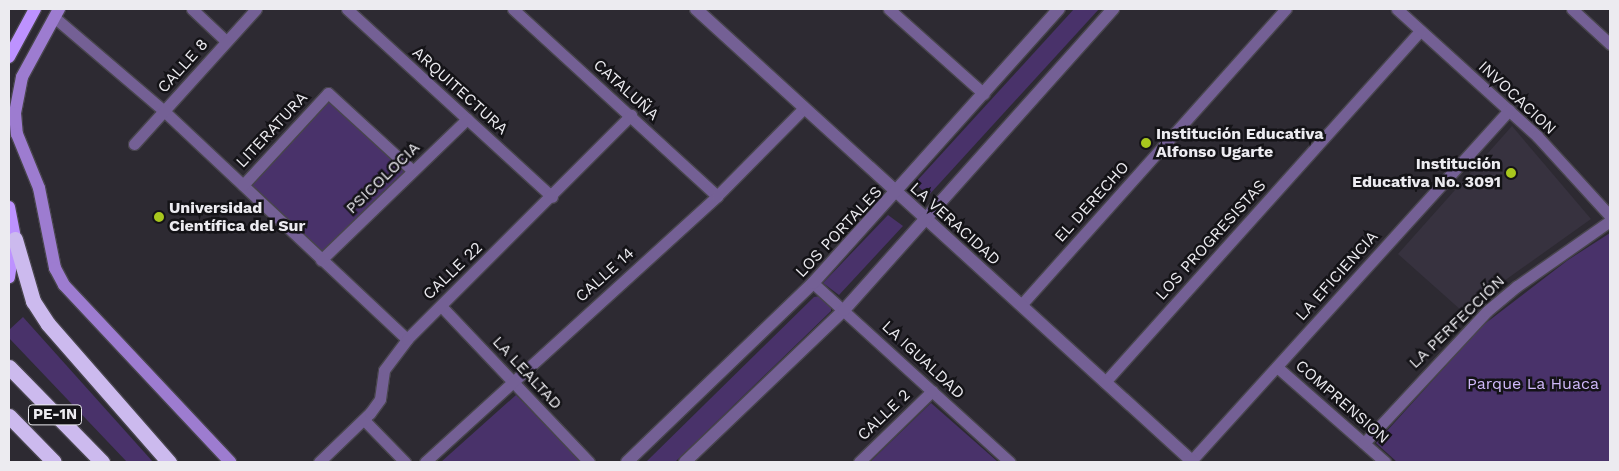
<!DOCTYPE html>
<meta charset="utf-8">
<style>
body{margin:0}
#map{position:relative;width:1619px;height:471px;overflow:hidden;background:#2d2a32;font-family:"Work Sans",sans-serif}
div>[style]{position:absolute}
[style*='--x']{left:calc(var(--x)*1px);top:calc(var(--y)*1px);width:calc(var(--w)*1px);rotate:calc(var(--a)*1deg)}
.built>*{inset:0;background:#37323f}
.green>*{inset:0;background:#49326a}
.roads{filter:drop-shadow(1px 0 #48454d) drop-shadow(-1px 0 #48454d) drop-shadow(0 1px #48454d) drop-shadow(0 -1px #48454d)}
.minor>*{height:11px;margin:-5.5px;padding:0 5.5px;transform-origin:5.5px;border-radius:5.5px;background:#746095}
.tertiary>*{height:12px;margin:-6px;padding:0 6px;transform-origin:6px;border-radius:6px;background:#746095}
.secondary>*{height:12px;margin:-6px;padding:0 6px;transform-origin:6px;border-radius:6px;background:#9d7cd0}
.primary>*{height:12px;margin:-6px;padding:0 6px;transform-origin:6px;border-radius:6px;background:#bd92ff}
.motorway>*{height:15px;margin:-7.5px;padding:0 7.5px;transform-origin:7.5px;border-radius:7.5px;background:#ccbaee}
.dots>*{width:14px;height:14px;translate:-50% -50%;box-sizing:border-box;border:2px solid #141317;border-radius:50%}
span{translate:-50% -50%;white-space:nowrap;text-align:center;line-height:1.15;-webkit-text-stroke:5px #141317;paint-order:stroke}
.shield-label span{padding:1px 4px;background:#141317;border:1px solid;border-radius:4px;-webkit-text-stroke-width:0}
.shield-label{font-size:15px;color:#ecebf0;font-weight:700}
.street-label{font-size:16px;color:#ecebf0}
.poi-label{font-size:16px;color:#ecebf0;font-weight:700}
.left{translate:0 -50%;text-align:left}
.right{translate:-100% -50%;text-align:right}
.park-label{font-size:16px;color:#d0b9fa}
.frame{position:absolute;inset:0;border:10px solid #ecebf0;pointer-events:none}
</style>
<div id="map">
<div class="built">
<i style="clip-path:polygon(1512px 126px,1591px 219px,1462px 311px,1398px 254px)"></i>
</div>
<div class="green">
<i style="clip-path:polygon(1074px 9px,1099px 9px,928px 196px,915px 183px)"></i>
<i style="clip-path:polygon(329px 99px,408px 171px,322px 254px,248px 185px)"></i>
<i style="clip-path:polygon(888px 215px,903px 226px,839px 295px,823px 283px)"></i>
<i style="clip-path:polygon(1610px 233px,1610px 462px,1397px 462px,1376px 443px,1482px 326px,1568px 260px)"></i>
<i style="clip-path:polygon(820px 296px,831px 305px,831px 311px,675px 462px,646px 462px,814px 297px)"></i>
<i style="clip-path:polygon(23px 317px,153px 462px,127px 462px,9px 338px,9px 330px)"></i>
<i style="clip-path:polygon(516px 395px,581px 462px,441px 462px)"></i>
<i style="clip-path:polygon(931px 403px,998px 462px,870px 462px)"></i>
</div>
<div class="roads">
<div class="minor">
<i style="--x:192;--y:9;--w:47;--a:43.3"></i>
<i style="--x:347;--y:9;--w:278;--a:42.5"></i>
<i style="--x:513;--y:9;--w:277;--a:42.5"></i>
<i style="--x:889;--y:9;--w:127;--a:41.8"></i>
<i style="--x:1397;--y:9;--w:189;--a:42.2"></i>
<i style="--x:1537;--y:136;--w:108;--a:47.6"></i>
<i style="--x:1572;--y:9;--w:52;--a:42.6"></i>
<i style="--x:54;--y:17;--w:145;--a:40.5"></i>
<i style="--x:164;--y:111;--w:333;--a:43.2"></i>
<i style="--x:134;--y:144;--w:182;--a:-47.9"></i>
<i style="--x:243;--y:185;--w:125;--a:-47.3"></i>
<i style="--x:328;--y:93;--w:115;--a:42.5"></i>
<i style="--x:321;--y:260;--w:203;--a:-44"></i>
<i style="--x:813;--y:283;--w:266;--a:42.3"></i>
<i style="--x:1021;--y:305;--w:397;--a:-48.2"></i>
<i style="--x:441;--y:306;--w:215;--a:46.5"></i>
<i style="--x:1277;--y:367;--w:144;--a:41.3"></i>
<i style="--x:1105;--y:382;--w:472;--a:-48.1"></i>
<i style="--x:364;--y:420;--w:59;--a:45.7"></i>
<i style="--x:1364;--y:443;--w:180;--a:-47"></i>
<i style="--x:1487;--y:311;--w:39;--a:-40"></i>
<i style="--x:1517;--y:286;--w:113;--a:-35"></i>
<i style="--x:319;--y:462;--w:71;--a:-43.9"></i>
<i style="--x:370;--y:413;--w:17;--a:-54"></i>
<i style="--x:380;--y:399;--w:29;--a:-82"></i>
<i style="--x:384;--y:370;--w:39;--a:-53"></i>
<i style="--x:407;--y:339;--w:317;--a:-45"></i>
<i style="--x:425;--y:462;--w:395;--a:-42.3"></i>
<i style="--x:717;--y:196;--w:124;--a:-45.3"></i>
<i style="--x:859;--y:462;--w:102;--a:-44.2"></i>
<i style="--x:1190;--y:462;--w:475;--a:-47.8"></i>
</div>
<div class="tertiary">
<i style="--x:696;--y:9;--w:672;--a:42.35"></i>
<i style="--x:627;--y:462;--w:258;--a:-43.9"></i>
<i style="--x:813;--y:283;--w:368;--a:-48.1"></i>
<i style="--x:685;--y:462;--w:220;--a:-43.7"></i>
<i style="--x:844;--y:310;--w:404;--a:-48.2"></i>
</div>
<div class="secondary">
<i style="--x:59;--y:9;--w:77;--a:118.6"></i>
<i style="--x:22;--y:77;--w:37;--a:101"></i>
<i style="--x:15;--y:113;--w:21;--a:85"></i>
<i style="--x:17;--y:134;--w:58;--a:67.8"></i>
<i style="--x:39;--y:188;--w:82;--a:78.7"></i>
<i style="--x:55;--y:268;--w:19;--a:62"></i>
<i style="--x:64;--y:285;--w:243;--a:46.8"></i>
</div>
<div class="primary">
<i style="--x:9;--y:57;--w:55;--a:-61.6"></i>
<i style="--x:9;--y:207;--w:33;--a:79"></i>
<i style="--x:15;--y:239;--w:39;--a:99"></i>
</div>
<div class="motorway">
<i style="--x:15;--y:239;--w:65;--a:73.8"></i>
<i style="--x:33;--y:301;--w:27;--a:57"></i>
<i style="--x:48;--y:324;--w:184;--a:48.8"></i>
<i style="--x:9;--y:367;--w:133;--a:45.6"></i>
<i style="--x:9;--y:416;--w:64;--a:45.6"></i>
</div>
</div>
<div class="dots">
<i style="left:1146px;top:143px;background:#a8c71d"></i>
<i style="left:1511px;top:173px;background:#a8c71d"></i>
<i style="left:159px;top:217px;background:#a8c71d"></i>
</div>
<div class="shield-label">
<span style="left:55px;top:415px">PE-1N</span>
</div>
<div class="street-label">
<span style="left:183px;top:66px;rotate:-48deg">CALLE 8</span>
<span style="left:626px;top:90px;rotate:42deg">CATALUÑA</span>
<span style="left:460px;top:91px;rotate:42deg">ARQUITECTURA</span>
<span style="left:1517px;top:98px;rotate:43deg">INVOCACION</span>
<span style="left:272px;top:130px;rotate:-47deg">LITERATURA</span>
<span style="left:383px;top:178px;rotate:-44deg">PSICOLOCIA</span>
<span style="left:1092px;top:202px;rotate:-48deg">EL DERECHO</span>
<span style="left:955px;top:224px;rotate:42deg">LA VERACIDAD</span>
<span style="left:839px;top:232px;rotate:-47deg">LOS PORTALES</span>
<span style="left:1211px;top:240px;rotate:-48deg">LOS PROGRESISTAS</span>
<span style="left:453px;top:271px;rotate:-44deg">CALLE 22</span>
<span style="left:605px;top:275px;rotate:-42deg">CALLE 14</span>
<span style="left:1337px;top:276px;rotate:-48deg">LA EFICIENCIA</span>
<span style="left:1457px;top:322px;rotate:-44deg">LA PERFECCIÓN</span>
<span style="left:923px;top:360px;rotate:43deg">LA IGUALDAD</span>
<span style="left:527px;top:373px;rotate:47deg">LA LEALTAD</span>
<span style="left:1342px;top:402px;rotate:41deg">COMPRENSION</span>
<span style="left:884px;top:415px;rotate:-44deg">CALLE 2</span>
</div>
<div class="poi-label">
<span class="left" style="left:1156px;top:143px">Institución Educativa<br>Alfonso Ugarte</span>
<span class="right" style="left:1501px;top:173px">Institución<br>Educativa No. 3091</span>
<span class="left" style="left:169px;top:217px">Universidad<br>Científica del Sur</span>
</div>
<div class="park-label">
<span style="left:1533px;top:384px">Parque La Huaca</span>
</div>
<div class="frame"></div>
</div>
